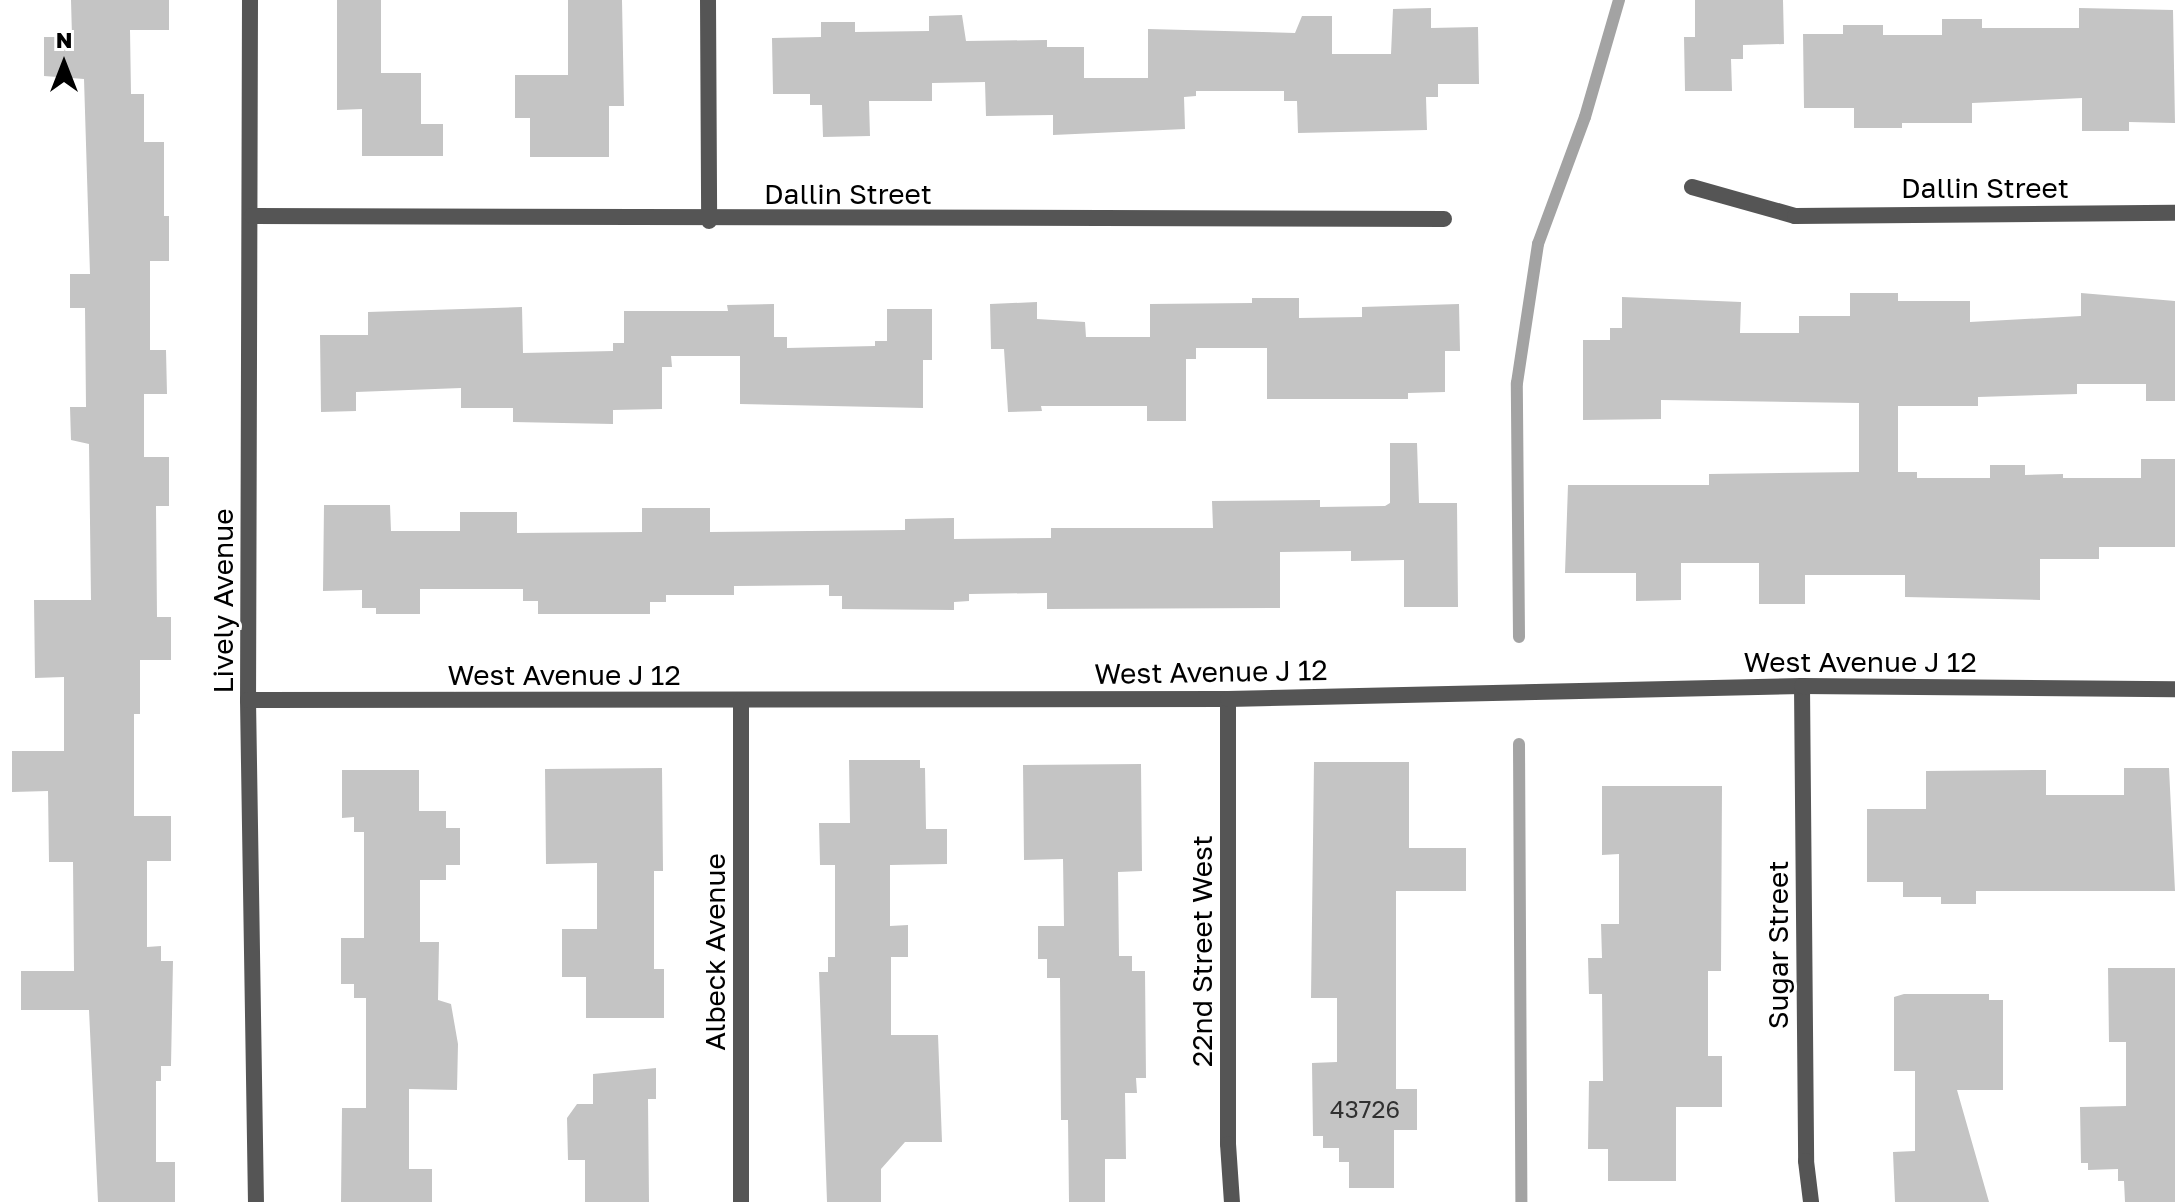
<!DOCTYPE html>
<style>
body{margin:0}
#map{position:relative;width:2175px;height:1202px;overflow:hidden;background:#fff;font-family:"Golos Text",sans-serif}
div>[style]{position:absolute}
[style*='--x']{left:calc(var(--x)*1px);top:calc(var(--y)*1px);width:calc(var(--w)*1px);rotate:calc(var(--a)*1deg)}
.stream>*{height:12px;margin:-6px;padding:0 6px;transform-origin:6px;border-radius:6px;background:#a3a3a3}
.building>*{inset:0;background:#c4c4c4}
.street>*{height:16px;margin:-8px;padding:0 8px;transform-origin:8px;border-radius:8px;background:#555}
span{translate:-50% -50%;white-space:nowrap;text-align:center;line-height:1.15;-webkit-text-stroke:6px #fff;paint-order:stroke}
.number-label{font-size:24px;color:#313131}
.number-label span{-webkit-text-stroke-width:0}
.street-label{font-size:28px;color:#000}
.north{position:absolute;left:24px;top:24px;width:80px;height:80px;-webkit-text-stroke:6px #fff;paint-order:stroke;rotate:0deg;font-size:22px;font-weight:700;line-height:32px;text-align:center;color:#000}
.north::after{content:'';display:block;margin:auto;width:28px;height:36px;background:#000;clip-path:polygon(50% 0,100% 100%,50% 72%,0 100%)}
</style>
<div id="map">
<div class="stream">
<i style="--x:1519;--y:637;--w:254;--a:-90.5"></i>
<i style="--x:1517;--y:383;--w:141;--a:-81.4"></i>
<i style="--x:1538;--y:244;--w:135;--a:-69.7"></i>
<i style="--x:1585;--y:117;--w:122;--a:-73.8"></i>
<i style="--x:1519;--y:744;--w:458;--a:89.7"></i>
</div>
<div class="building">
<i style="clip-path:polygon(71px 0,169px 0,169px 30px,130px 30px,131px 94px,144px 94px,144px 142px,164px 142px,164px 216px,169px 216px,169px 261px,150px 261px,150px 350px,166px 350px,167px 394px,144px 394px,144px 457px,169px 457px,169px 506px,156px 506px,157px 617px,171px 617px,171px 660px,140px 660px,140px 714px,134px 714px,134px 816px,171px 816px,171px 861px,147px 861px,147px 947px,161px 946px,161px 961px,173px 961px,171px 1066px,161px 1066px,161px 1081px,156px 1081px,156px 1162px,175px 1162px,175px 1202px,98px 1202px,89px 1010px,21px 1010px,21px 971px,74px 971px,73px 862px,49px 862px,48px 791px,12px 792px,12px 751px,64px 751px,64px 677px,35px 678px,34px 600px,91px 600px,89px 444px,71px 440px,70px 407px,86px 407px,85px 308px,70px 308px,70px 274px,90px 274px,84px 79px,44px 76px,44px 37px,72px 37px)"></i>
<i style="clip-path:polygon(337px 0,381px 0,381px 73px,421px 73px,421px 124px,443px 124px,443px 156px,362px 156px,362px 109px,337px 110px)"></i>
<i style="clip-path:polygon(568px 0,622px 0,624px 106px,609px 106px,609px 157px,530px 157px,530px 118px,515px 118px,515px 75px,568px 75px)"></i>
<i style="clip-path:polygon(1695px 0,1783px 0,1784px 44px,1743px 45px,1743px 59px,1731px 59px,1732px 91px,1685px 91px,1684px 37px,1695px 37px)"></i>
<i style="clip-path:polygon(1431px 8px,1431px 28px,1478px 27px,1479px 84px,1438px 84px,1438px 97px,1426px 97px,1427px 130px,1298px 133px,1297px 101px,1284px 101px,1284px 91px,1196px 91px,1196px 96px,1184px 97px,1185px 129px,1053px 135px,1053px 115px,986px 116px,985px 82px,932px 83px,932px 101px,869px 101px,870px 136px,823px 137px,822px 105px,810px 105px,810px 94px,773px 94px,772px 38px,821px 37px,821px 22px,855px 22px,855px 32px,929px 31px,929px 16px,962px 15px,966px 41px,1047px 40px,1047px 47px,1084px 47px,1084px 78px,1148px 78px,1148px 29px,1295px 33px,1302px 16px,1332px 16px,1332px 54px,1391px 54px,1393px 9px)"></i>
<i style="clip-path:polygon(2079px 8px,2173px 10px,2175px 123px,2129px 122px,2129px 131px,2082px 131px,2082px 98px,1972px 103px,1972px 123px,1902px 123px,1902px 128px,1854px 128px,1854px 108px,1804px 108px,1803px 34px,1843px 34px,1843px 25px,1883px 25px,1883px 35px,1942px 35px,1942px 19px,1982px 19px,1982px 28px,2079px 28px)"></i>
<i style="clip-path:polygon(1850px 293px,1898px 293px,1898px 301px,1970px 301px,1970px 322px,2081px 316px,2081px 293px,2175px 301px,2175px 401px,2146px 401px,2146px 384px,2077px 384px,2077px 394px,1978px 397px,1978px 406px,1898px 406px,1898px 472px,1917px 472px,1917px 478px,1990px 478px,1990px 465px,2025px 465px,2025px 475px,2063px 474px,2063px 478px,2141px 478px,2141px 459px,2175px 459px,2175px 547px,2099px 547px,2099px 559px,2040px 559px,2040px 600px,1905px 597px,1905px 575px,1805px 575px,1805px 604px,1759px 604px,1759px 563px,1681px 563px,1681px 600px,1636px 601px,1636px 573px,1565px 573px,1568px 485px,1709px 485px,1709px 474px,1859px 472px,1859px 403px,1661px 400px,1661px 419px,1583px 420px,1583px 340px,1610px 340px,1610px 328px,1622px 328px,1622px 297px,1741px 302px,1740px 333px,1799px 333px,1799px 316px,1850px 316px)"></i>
<i style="clip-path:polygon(1252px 298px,1299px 298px,1299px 318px,1362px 317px,1362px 307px,1459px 304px,1460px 351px,1445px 351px,1445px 392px,1408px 393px,1408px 399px,1267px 399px,1267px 348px,1196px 348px,1196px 359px,1186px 359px,1186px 421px,1147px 421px,1147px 406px,1041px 406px,1042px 411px,1008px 412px,1004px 349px,991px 349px,990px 304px,1037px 302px,1037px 319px,1085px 322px,1086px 337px,1150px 337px,1150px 304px,1252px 303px)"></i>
<i style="clip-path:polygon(774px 304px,774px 337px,787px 337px,787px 348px,875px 346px,875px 341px,887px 341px,887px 309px,932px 309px,932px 360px,923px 360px,923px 408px,740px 404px,740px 356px,671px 356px,672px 367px,662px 367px,662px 409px,613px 410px,613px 424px,513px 422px,513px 408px,461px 408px,461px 388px,356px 392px,356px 411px,321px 412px,320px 335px,368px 335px,368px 312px,522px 307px,523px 353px,613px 351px,613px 343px,624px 343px,624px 311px,728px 311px,727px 305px)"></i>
<i style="clip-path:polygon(1390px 443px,1417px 443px,1419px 503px,1457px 503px,1458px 607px,1404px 607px,1404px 560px,1351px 561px,1351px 551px,1280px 552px,1280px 608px,1047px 609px,1047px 593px,969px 594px,969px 601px,954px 602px,954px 610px,842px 609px,842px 596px,829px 596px,829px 585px,734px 586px,734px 595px,666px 595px,666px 602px,650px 602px,650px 614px,538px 614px,538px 601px,523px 601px,523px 589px,420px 589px,420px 614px,376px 614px,376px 608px,362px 608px,362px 590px,323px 591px,324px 505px,390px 505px,391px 531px,460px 531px,460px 512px,517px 512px,517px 533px,642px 532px,642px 508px,710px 508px,710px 532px,905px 530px,905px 519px,954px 518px,954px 539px,1051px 538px,1051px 528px,1213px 528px,1212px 501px,1320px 500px,1320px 507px,1385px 506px,1390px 503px)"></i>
<i style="clip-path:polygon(849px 760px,920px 760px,920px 768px,925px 768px,926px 829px,947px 829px,947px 864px,890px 865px,890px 926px,908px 925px,908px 957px,891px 957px,891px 1035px,938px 1035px,942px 1142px,905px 1142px,881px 1169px,881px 1202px,827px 1202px,819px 972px,828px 972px,828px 957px,835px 957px,835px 865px,820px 865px,819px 823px,850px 823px)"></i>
<i style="clip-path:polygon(1314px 762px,1409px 762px,1409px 848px,1466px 848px,1466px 891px,1396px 891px,1396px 1089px,1417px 1089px,1417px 1130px,1394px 1130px,1394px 1188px,1349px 1188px,1349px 1162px,1339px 1162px,1339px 1148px,1323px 1148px,1323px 1136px,1313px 1136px,1312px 1063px,1337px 1062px,1337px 998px,1311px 998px)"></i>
<i style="clip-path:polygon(1141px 764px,1142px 871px,1118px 872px,1119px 956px,1132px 956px,1132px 971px,1145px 971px,1146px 1078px,1136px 1078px,1137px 1093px,1125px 1093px,1126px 1159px,1105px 1159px,1105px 1202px,1069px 1202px,1068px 1120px,1061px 1120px,1060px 978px,1047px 978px,1047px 959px,1038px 959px,1038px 926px,1064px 926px,1063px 859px,1024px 860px,1023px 765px)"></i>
<i style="clip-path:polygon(662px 768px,663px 871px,654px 871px,654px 969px,664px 969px,664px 1018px,586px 1018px,586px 977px,562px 977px,562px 929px,597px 929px,597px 863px,546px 864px,545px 769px)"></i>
<i style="clip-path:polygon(2124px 768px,2169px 768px,2175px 891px,1976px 891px,1976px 904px,1941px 904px,1941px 897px,1903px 897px,1903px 882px,1867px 882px,1867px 809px,1926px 809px,1926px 771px,2046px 770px,2046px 795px,2124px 795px)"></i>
<i style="clip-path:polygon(342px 770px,419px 770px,419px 811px,446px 811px,446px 828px,460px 828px,460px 865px,446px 865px,446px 880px,420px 880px,420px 942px,439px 942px,438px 1000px,451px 1004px,458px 1044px,457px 1090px,409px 1089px,409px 1169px,432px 1169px,432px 1202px,341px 1202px,342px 1108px,366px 1108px,366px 998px,354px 998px,354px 984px,341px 984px,341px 938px,364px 938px,364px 832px,354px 832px,354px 817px,342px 818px)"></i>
<i style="clip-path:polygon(1602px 786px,1722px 786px,1721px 971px,1708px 971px,1708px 1056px,1722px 1056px,1722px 1107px,1676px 1107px,1676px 1181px,1608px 1181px,1608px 1149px,1588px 1149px,1589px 1081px,1603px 1081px,1602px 994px,1589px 994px,1588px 958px,1602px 958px,1601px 924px,1619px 924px,1619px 854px,1602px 855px)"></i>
<i style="clip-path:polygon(2108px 968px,2175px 968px,2175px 1202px,2125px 1202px,2124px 1181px,2118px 1181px,2118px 1169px,2088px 1170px,2088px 1163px,2081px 1163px,2080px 1107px,2126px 1106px,2126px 1042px,2109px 1042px)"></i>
<i style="clip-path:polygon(1904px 994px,1989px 994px,1989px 1000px,2003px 1000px,2003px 1090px,1957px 1090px,1989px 1202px,1895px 1202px,1893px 1152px,1915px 1151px,1915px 1071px,1894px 1071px,1894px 997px)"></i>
<i style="clip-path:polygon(656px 1068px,656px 1099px,648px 1099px,649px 1202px,585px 1202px,585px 1160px,568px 1160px,567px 1118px,577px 1104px,593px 1104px,593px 1074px)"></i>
</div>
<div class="street">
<i style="--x:250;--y:0;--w:700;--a:90.16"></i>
<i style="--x:248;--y:700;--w:502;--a:89.09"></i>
<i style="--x:708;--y:0;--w:221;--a:89.7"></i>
<i style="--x:1692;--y:187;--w:107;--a:15.7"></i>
<i style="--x:1795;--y:216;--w:380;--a:-0.5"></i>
<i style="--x:252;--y:216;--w:1192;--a:0.14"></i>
<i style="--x:1802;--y:686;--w:475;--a:89.5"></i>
<i style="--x:1806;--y:1161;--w:41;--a:83"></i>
<i style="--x:1228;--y:699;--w:445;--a:90"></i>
<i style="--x:1228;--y:1144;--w:58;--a:86.1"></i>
<i style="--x:248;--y:700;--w:980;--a:-0.06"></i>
<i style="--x:1228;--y:699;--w:574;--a:-1.3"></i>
<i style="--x:1802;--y:686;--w:373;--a:0.5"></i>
<i style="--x:741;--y:701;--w:501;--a:90"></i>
</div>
<div class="number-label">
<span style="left:1365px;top:1109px">43726</span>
</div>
<div class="street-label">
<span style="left:1985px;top:188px">Dallin Street</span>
<span style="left:848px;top:194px">Dallin Street</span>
<span style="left:223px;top:601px;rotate:-90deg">Lively Avenue</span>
<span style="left:1860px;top:662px">West Avenue J 12</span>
<span style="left:1211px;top:672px;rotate:-1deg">West Avenue J 12</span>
<span style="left:564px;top:675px">West Avenue J 12</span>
<span style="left:1778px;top:945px;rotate:-90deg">Sugar Street</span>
<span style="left:1202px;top:951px;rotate:-90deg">22nd Street West</span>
<span style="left:715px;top:952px;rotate:-90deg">Albeck Avenue</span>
</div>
<div class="north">N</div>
</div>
